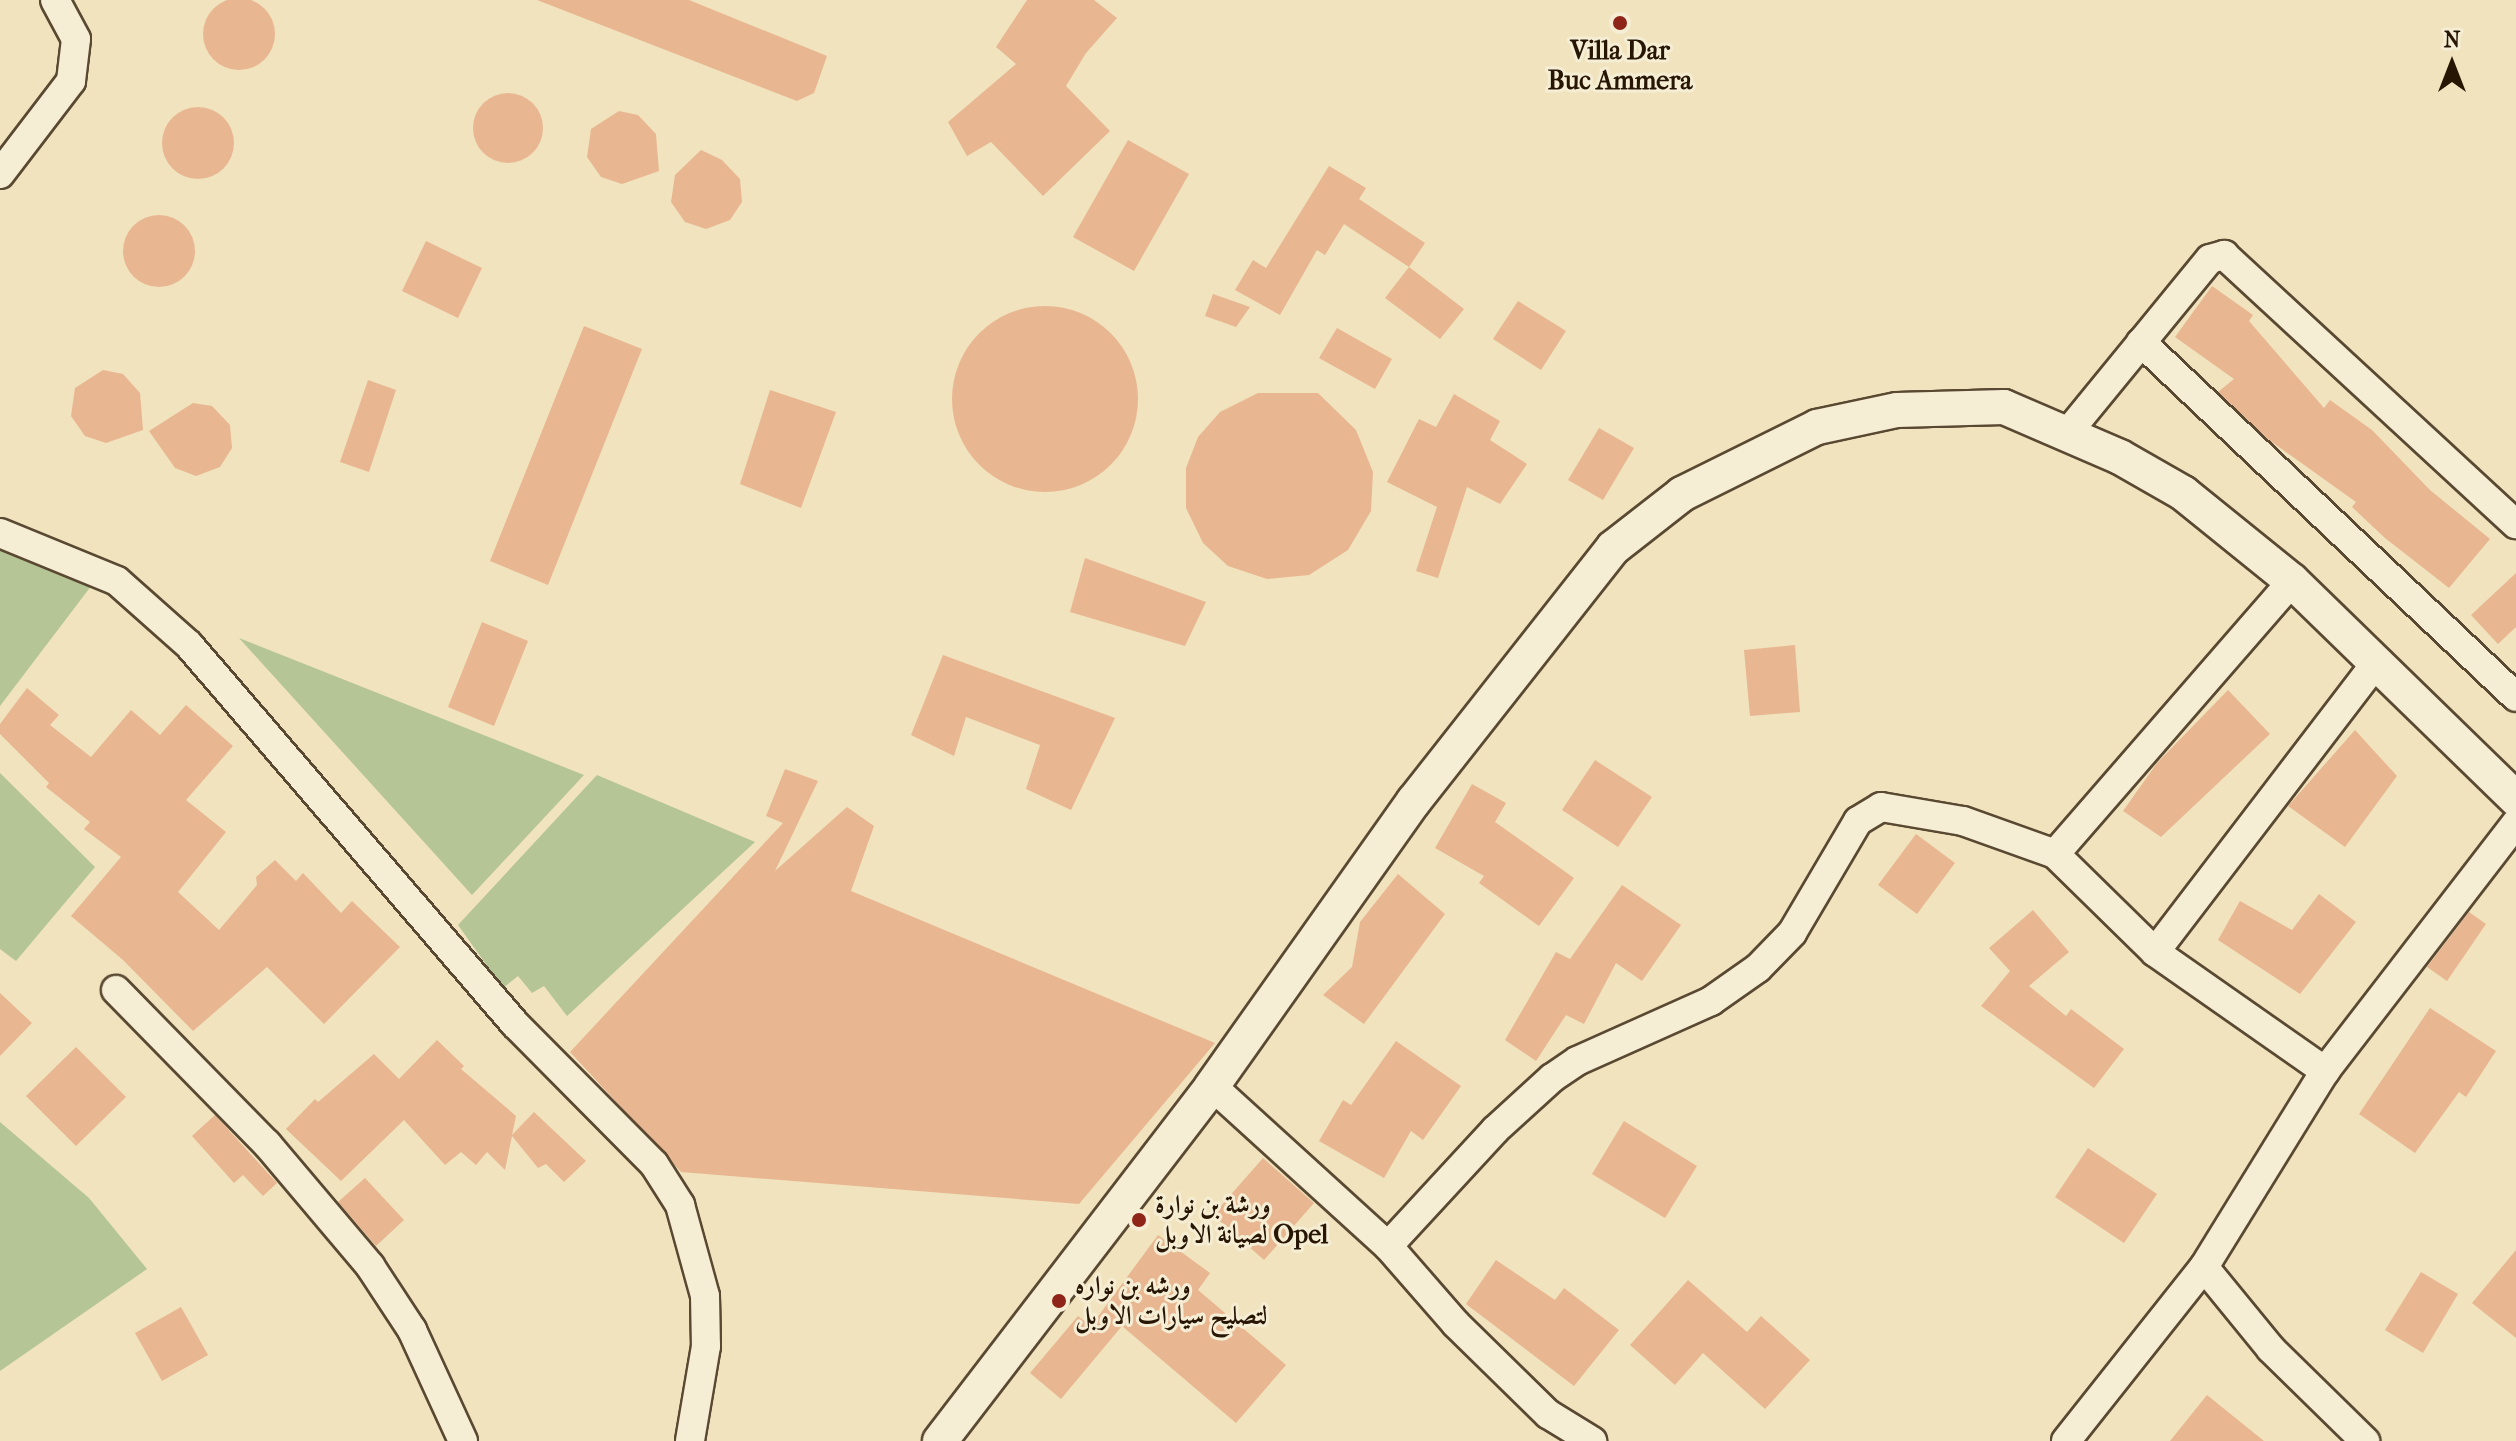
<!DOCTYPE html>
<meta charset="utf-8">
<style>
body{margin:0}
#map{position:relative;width:2516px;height:1441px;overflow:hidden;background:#f0e3bd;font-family:"IM FELL French Canon",Amiri,serif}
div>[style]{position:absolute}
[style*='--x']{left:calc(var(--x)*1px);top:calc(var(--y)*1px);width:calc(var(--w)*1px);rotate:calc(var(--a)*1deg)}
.green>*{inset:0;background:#b5c595}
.building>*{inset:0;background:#e8b792}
.round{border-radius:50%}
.roads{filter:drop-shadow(2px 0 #5a4932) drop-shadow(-2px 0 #5a4932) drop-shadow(0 2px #5a4932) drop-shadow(0 -2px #5a4932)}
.minor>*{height:28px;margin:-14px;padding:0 14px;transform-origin:14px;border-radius:14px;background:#f5edd4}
.tertiary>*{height:34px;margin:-17px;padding:0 17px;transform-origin:17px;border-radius:17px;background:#f5edd4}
.dots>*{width:22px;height:22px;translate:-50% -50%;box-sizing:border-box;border:4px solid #f5edd4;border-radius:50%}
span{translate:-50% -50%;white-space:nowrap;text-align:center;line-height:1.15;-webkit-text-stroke:6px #f5edd4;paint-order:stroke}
.poi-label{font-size:26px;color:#281604;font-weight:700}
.left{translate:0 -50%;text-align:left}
.north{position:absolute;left:2412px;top:24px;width:80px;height:80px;-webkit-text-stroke:6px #f5edd4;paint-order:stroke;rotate:0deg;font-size:22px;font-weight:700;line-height:32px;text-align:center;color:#281604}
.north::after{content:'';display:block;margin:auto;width:28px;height:36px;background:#281604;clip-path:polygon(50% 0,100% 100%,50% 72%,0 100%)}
</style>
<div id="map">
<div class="green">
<i style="clip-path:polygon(0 538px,98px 577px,0 706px)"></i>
<i style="clip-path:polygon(239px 638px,584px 775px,472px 895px)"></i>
<i style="clip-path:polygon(0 773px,95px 867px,16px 961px,0 949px)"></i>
<i style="clip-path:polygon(597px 775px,755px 842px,567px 1016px,544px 986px,532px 993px,518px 976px,503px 988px,458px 925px)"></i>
<i style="clip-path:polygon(0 1122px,89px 1198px,147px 1269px,0 1371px)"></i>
</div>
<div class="building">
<i class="round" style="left:203px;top:-2px;width:72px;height:72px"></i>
<i style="clip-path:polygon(537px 0,689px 0,827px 56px,814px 93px,797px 101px)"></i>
<i style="clip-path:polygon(1027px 0,1094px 0,1117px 18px,1086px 53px,1066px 86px,1110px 131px,1043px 196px,991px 142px,967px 156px,948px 122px,1016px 64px,996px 47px)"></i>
<i class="round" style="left:473px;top:93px;width:70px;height:70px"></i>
<i class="round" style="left:162px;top:107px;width:72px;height:72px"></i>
<i style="clip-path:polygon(619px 111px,638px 115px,656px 134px,659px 171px,622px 184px,601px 177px,587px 157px,591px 129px)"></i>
<i style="clip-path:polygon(1128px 140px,1189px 174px,1134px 271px,1073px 237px)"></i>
<i style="clip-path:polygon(701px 150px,722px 160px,740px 179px,742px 202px,730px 220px,706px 229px,685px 222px,671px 202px,675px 175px)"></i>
<i style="clip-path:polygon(1329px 166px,1366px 188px,1359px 199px,1425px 243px,1409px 267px,1344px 224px,1325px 255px,1317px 250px,1280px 315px,1235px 290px,1253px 260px,1266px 268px)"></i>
<i class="round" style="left:123px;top:215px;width:72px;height:72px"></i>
<i style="clip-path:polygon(426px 241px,482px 268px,458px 318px,402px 291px)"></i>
<i style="clip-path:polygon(1409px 267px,1464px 309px,1440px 339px,1385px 298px)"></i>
<i style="clip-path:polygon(2212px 286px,2253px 315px,2249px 321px,2324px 408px,2330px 400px,2372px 430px,2430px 490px,2490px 539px,2449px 588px,2385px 538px,2352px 507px,2356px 502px,2269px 440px,2218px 392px,2234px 379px,2175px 337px)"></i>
<i style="clip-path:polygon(1213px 294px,1250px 307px,1236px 327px,1205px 316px)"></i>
<i style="clip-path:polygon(1518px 301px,1566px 331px,1541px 370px,1493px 339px)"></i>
<i class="round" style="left:952px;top:306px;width:186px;height:186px"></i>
<i style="clip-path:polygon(584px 326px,642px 349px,548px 585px,490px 561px)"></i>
<i style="clip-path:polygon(1337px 328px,1392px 359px,1375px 389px,1319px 358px)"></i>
<i style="clip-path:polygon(103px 370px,123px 374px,140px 393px,143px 430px,106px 443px,85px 436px,71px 416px,75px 388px)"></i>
<i style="clip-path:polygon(368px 380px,396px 390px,369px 472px,340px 462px)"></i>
<i style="clip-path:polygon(770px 390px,836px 412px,801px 508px,740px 484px)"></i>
<i style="clip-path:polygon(1258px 393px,1318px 393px,1356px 430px,1373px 472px,1371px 511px,1348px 550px,1309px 575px,1267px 579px,1228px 566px,1203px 543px,1186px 508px,1186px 468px,1198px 437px,1220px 412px)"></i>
<i style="clip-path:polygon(1454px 394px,1500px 421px,1490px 440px,1527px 464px,1500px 504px,1467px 487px,1438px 578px,1416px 571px,1437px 507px,1387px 482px,1419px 419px,1436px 427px)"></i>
<i style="clip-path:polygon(193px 403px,212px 406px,230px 425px,232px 448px,220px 467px,196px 476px,175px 468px,149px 431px)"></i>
<i style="clip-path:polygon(1599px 428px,1634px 448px,1603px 500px,1568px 480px)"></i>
<i style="clip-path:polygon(1085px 558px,1206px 602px,1185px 646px,1070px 612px)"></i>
<i style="clip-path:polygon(2516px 573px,2516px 627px,2498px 644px,2471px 615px)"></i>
<i style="clip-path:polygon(482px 622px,528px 641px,494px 726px,448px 707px)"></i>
<i style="clip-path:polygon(1795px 645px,1800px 712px,1750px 716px,1744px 650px)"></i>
<i style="clip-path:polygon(943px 655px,1115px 718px,1071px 810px,1026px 789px,1040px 745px,966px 717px,954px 756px,911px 735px)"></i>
<i style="clip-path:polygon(27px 688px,59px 715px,50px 725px,91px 757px,131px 710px,160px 735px,186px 705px,233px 746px,186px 800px,226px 832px,178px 892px,219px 930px,257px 885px,256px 877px,275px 860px,296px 881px,303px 873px,341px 913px,352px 901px,400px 947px,324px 1024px,267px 967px,193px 1031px,123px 960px,71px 916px,121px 857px,84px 829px,90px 822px,46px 787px,49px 783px,0 734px,0 724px)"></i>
<i style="clip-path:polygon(2228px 690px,2270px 734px,2161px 837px,2123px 811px,2157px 763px)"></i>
<i style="clip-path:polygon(2355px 730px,2397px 776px,2345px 847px,2288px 806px)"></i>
<i style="clip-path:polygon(1595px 760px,1652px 797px,1618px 847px,1562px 810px)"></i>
<i style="clip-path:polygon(785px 769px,818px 781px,775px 871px,847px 807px,874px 826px,851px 891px,1215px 1043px,1079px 1204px,681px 1172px,570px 1052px,783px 823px,766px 816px)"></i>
<i style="clip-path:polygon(1472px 784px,1506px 803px,1495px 822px,1574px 878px,1539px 926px,1479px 883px,1484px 876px,1435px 848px)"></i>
<i style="clip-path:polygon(1916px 834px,1955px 863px,1917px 914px,1878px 885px)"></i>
<i style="clip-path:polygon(1398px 874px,1445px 914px,1364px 1024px,1323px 995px,1352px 967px,1360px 922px)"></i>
<i style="clip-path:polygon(1622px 885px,1681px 925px,1642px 981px,1616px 963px,1584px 1024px,1566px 1015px,1536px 1061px,1505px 1040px,1556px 952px,1570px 959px)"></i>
<i style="clip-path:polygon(2319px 894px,2356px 922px,2300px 994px,2218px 940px,2240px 901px,2292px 930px)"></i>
<i style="clip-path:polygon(2033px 910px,2069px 952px,2029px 986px,2066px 1016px,2071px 1009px,2124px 1049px,2094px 1088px,1981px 1006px,2010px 971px,1989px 948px)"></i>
<i style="clip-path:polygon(2469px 912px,2486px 924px,2447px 981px,2427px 967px)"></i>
<i style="clip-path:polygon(0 993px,32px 1023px,0 1056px)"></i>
<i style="clip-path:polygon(2430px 1008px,2496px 1051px,2466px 1097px,2459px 1092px,2415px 1153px,2359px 1114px)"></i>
<i style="clip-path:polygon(437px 1040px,464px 1066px,461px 1069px,516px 1116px,512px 1135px,534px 1112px,586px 1161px,564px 1182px,546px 1164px,538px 1168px,512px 1136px,505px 1170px,487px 1152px,476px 1165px,461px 1152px,445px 1165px,404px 1120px,341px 1181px,286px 1129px,315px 1099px,318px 1102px,374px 1054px,399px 1079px)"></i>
<i style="clip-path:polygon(1396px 1041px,1461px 1086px,1423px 1140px,1411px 1131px,1384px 1178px,1319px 1141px,1343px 1100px,1351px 1105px)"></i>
<i style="clip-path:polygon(76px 1047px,126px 1097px,76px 1146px,26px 1096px)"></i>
<i style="clip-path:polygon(215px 1115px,277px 1183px,263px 1196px,243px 1175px,234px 1183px,192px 1136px)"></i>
<i style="clip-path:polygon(1624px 1121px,1697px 1166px,1665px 1218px,1592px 1174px)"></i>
<i style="clip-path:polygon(2088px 1148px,2157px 1194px,2124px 1243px,2055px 1197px)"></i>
<i style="clip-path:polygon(1263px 1158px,1314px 1203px,1264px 1260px,1213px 1215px)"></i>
<i style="clip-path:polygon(365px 1178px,404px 1220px,376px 1246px,338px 1202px)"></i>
<i style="clip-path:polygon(1158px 1235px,1210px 1273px,1198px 1290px,1286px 1365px,1236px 1423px,1122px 1326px,1061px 1399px,1030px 1373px,1078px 1316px,1091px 1326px)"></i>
<i style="clip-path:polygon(2516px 1250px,2516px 1338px,2472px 1303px)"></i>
<i style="clip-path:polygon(1496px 1260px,1555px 1300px,1564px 1288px,1619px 1330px,1574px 1386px,1466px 1304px)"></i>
<i style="clip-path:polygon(2421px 1272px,2458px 1294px,2423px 1353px,2385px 1330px)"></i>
<i style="clip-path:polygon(1688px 1280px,1747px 1332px,1761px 1316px,1810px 1360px,1765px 1409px,1703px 1353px,1675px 1385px,1630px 1345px)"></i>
<i style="clip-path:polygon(181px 1307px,208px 1355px,162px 1381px,135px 1333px)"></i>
<i style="clip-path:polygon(2207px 1395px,2264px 1441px,2170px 1441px)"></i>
</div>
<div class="roads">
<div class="minor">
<i style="--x:0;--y:174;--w:117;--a:-52.6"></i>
<i style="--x:71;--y:81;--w:42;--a:-83.2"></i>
<i style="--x:76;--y:39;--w:44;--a:-118.3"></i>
<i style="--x:2141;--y:342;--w:516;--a:43.43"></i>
<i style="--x:2069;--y:431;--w:222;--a:-50.7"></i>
<i style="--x:2210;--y:259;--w:15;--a:-16"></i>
<i style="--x:2224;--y:255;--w:397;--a:42.7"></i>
<i style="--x:0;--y:533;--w:126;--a:22.3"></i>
<i style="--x:117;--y:581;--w:96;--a:41.6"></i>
<i style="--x:189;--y:645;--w:500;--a:49.3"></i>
<i style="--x:515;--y:1024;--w:197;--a:45.2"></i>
<i style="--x:654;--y:1164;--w:49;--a:57.6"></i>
<i style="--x:680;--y:1205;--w:94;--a:74.6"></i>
<i style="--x:705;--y:1296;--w:50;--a:88.9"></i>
<i style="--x:706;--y:1346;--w:96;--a:99.6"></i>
<i style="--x:2055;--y:854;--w:362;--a:-49"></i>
<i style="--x:2155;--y:952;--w:364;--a:-52.6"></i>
<i style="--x:116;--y:990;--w:216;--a:45.6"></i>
<i style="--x:267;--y:1144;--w:160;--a:49.8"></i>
<i style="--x:370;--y:1266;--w:77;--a:56.7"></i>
<i style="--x:412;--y:1330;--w:122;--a:65.3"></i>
<i style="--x:1212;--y:1086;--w:238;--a:42.3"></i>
<i style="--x:1388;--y:1246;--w:103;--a:48.9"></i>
<i style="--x:1456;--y:1324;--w:129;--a:44.4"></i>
<i style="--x:1548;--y:1414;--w:52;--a:31.5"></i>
<i style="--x:1388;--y:1246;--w:158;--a:-47.3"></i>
<i style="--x:1495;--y:1130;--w:77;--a:-42.4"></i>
<i style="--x:1552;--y:1078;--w:30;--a:-34"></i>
<i style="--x:1577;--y:1061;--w:147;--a:-24.1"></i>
<i style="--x:1711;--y:1001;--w:57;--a:-35.1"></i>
<i style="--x:1758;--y:968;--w:49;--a:-45.8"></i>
<i style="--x:1792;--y:933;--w:130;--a:-59.5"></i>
<i style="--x:1858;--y:821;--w:27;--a:-31"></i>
<i style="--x:1881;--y:807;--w:83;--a:9.7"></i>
<i style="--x:1963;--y:821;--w:98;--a:19.7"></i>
<i style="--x:2055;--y:854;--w:140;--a:44.4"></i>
<i style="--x:2155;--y:952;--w:208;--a:35"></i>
<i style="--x:2204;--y:1267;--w:106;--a:50.7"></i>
<i style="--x:2271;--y:1349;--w:132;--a:44.4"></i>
<i style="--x:2066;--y:1441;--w:222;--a:-51.6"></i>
<i style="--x:2204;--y:1267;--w:230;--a:-58.3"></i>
<i style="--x:2325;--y:1071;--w:313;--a:-52.4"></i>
</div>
<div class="tertiary">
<i style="--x:940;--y:1441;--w:447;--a:-52.5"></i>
<i style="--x:1212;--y:1086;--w:349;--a:-54.7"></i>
<i style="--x:1414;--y:801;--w:322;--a:-51.8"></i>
<i style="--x:1613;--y:548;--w:88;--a:-38"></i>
<i style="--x:1682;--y:494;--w:151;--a:-26.4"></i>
<i style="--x:1817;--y:427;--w:82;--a:-12"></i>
<i style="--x:1897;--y:410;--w:107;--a:-1.6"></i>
<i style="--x:2004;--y:407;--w:126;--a:23.3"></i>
<i style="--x:2120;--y:457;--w:73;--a:29.7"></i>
<i style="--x:2183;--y:493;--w:140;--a:38.9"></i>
<i style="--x:2292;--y:581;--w:313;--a:44.2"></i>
</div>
</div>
<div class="dots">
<i style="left:1620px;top:23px;background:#8f2418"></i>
<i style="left:1139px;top:1220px;background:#8f2418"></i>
<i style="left:1059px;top:1301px;background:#8f2418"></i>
</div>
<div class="poi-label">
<span style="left:1620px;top:66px">Villa Dar<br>Buc Ammera</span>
<span class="left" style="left:1155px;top:1220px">ورشة بن نوارة<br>لصيانة الاوبل Opel</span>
<span class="left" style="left:1075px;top:1301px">ورشه بن نواره<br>لتصليح سيارات الاوبل</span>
</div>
<div class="north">N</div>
</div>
